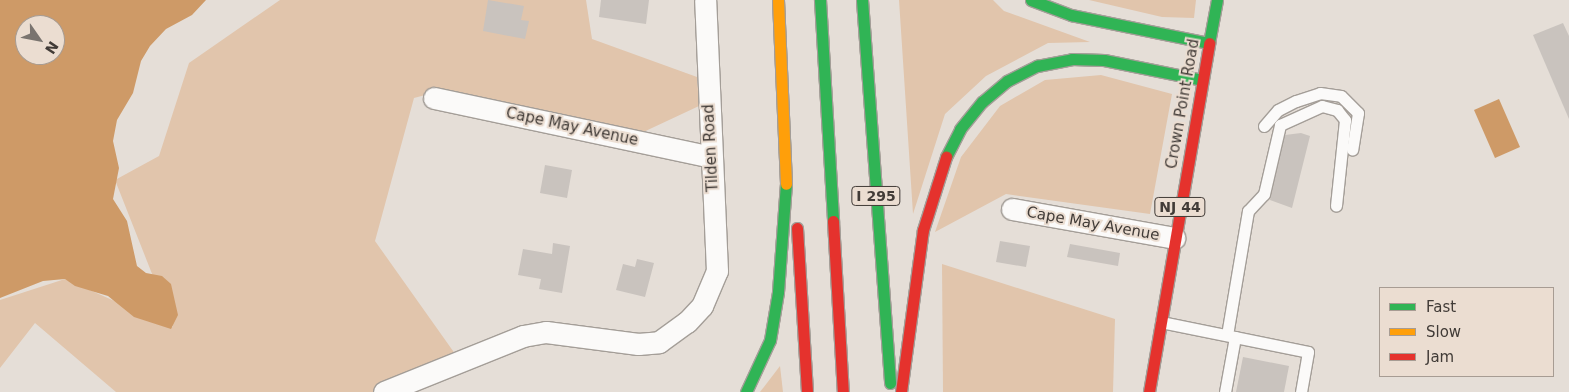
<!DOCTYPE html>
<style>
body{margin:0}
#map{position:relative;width:1569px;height:392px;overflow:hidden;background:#e5ded7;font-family:"DejaVu Sans",sans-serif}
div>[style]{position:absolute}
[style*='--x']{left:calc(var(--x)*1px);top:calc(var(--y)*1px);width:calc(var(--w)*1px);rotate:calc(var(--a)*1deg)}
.green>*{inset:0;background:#e1c5ac}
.water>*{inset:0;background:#ce9a67}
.building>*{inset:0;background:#c9c3be}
.roads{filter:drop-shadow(1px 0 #a49e98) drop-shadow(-1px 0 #a49e98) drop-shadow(0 1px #a49e98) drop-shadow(0 -1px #a49e98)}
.lane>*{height:11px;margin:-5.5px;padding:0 5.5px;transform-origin:5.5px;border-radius:5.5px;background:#fbfaf9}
.street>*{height:21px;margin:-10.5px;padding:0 10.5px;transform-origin:10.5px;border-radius:10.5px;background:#fbfaf9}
.fast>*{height:11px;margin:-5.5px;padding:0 5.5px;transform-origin:5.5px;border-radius:5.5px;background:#30b455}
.slow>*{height:11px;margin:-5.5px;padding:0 5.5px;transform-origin:5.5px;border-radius:5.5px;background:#ff9f0a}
.jam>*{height:11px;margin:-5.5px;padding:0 5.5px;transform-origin:5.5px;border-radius:5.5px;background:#e5322d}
span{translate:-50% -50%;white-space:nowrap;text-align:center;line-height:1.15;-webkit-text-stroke:4px #ebddd1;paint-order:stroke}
.shield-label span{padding:1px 4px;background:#ebddd1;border:1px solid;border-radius:4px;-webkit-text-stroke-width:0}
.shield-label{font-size:14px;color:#413b37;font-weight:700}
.street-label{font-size:15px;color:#413b37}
.legend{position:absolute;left:1379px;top:287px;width:175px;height:90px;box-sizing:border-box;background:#ebddd1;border:1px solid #a79c93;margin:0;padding:6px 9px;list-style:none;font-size:15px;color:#413b37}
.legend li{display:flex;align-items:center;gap:10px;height:25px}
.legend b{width:25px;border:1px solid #a79c93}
.north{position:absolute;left:15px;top:15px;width:50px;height:50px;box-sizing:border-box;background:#ebddd1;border:1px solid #a79c93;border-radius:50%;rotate:123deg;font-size:14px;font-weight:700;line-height:20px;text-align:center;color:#413b37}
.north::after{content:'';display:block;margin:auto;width:18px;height:22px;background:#7a746f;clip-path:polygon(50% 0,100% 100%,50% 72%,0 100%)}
</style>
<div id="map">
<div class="green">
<i style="clip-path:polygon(280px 0,586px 0,592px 39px,697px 77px,699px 106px,637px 135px,444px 90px,414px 98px,375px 241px,458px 358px,373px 392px,116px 392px,35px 323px,0 368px,0 300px,65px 279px,173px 327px,115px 180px,159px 156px,189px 63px)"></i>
<i style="clip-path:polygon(899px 0,993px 0,1004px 11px,1090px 42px,1048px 43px,986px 76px,945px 114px,913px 214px)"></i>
<i style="clip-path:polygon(1089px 0,1196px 0,1194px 18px,1162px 17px)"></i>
<i style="clip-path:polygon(1101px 75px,1172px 94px,1150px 214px,1006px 194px,935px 232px,961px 157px,1000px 106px,1045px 80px)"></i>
<i style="clip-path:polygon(942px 264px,1115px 319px,1113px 392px,943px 392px)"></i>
<i style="clip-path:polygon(780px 366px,783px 392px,760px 392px)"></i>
</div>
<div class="water">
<i style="clip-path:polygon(evenodd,0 0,206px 0,192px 15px,166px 29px,150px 46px,141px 61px,133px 93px,117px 120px,113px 141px,119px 168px,113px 199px,127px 221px,137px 266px,146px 273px,162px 276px,171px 284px,178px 315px,171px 329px,134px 317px,108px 296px,75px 286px,65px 279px,43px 281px,0 298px,0 0,25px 25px,55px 25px,55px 55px,25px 55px,25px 25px)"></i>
<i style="clip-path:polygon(1499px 99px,1520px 147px,1495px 158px,1474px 110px)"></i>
</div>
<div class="building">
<i style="clip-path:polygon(488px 0,524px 6px,521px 20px,529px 21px,525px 39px,483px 31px)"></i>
<i style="clip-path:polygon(601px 0,649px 0,646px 24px,599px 17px)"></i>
<i style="clip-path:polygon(1563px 23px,1569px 36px,1569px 119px,1533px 35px)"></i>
<i style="clip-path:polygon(1301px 133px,1310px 136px,1292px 208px,1270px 200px,1285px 135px)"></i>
<i style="clip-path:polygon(545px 165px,572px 170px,567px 198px,540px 193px)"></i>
<i style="clip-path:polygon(1000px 241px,1030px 246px,1026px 267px,996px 262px)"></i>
<i style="clip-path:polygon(553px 243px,570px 246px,562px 293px,539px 289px,541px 279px,518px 275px,523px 249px,552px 254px)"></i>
<i style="clip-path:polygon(1070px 244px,1120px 253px,1118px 266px,1067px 257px)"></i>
<i style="clip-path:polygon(637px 259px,654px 263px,645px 297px,616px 290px,623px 264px,635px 267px)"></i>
<i style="clip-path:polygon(1243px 357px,1289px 366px,1284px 392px,1236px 392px)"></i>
</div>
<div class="roads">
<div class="lane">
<i style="--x:1264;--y:126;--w:21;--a:-49"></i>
<i style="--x:1278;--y:110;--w:20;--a:-27"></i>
<i style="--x:1296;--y:101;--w:25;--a:-18"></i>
<i style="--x:1320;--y:93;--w:21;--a:8"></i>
<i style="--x:1341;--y:96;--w:24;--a:45"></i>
<i style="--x:1358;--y:113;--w:37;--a:99"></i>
<i style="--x:1161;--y:322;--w:150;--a:11.5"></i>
<i style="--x:1308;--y:352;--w:41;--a:99.9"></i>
<i style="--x:1227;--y:335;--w:126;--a:-80.4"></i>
<i style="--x:1248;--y:211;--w:23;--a:-47"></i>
<i style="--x:1264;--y:194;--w:71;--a:-76.9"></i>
<i style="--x:1280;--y:125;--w:46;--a:-24.3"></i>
<i style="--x:1322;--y:106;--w:16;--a:15"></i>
<i style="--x:1337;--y:110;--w:13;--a:51"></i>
<i style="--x:1345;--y:120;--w:86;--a:96"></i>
<i style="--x:1225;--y:392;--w:56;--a:-79.7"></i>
</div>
<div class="street">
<i style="--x:434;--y:98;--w:283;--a:12"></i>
<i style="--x:1012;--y:209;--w:165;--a:10.1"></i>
<i style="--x:384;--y:392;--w:150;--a:-21.9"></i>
<i style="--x:523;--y:336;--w:23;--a:-10"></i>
<i style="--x:546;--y:332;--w:93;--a:7.4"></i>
<i style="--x:638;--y:344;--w:21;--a:-5"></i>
<i style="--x:659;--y:342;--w:34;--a:-36"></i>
<i style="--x:687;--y:322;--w:22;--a:-47"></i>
<i style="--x:702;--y:306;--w:38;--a:-67"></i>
<i style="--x:717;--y:271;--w:271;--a:-92.5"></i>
</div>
<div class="fast">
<i style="--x:820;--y:0;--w:221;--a:86.6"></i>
<i style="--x:862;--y:0;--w:384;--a:85.8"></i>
<i style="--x:1031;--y:0;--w:43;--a:20.6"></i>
<i style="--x:1071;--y:15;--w:141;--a:11.5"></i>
<i style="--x:1209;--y:43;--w:44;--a:-79.5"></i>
<i style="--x:946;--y:157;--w:31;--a:-63"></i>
<i style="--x:960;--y:129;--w:35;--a:-51"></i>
<i style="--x:982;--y:102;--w:33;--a:-40"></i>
<i style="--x:1007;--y:81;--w:34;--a:-27"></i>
<i style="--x:1037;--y:66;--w:36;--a:-11"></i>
<i style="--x:1072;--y:59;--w:32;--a:2"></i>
<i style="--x:1104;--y:60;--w:100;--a:11.5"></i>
<i style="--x:746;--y:392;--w:57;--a:-65.2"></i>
<i style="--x:770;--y:340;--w:49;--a:-80.5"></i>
<i style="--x:778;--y:292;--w:108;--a:-85.8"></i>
</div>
<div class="slow">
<i style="--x:778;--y:0;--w:184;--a:87.5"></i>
</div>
<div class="jam">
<i style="--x:833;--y:221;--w:171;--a:86.7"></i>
<i style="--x:797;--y:228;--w:164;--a:86.5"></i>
<i style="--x:901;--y:392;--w:163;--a:-82.3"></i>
<i style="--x:923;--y:230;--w:77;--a:-72.5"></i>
<i style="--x:1149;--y:392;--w:354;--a:-80.2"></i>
</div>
</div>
<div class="shield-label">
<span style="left:876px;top:196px">I 295</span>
<span style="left:1180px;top:207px">NJ 44</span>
</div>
<div class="street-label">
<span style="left:1183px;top:104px;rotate:-80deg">Crown Point Road</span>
<span style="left:572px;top:127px;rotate:12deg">Cape May Avenue</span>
<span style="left:711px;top:148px;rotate:-93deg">Tilden Road</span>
<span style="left:1093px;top:224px;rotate:10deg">Cape May Avenue</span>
</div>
<ul class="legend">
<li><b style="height:6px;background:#30b455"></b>Fast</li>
<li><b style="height:6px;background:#ff9f0a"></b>Slow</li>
<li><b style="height:6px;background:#e5322d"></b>Jam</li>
</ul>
<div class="north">N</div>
</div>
